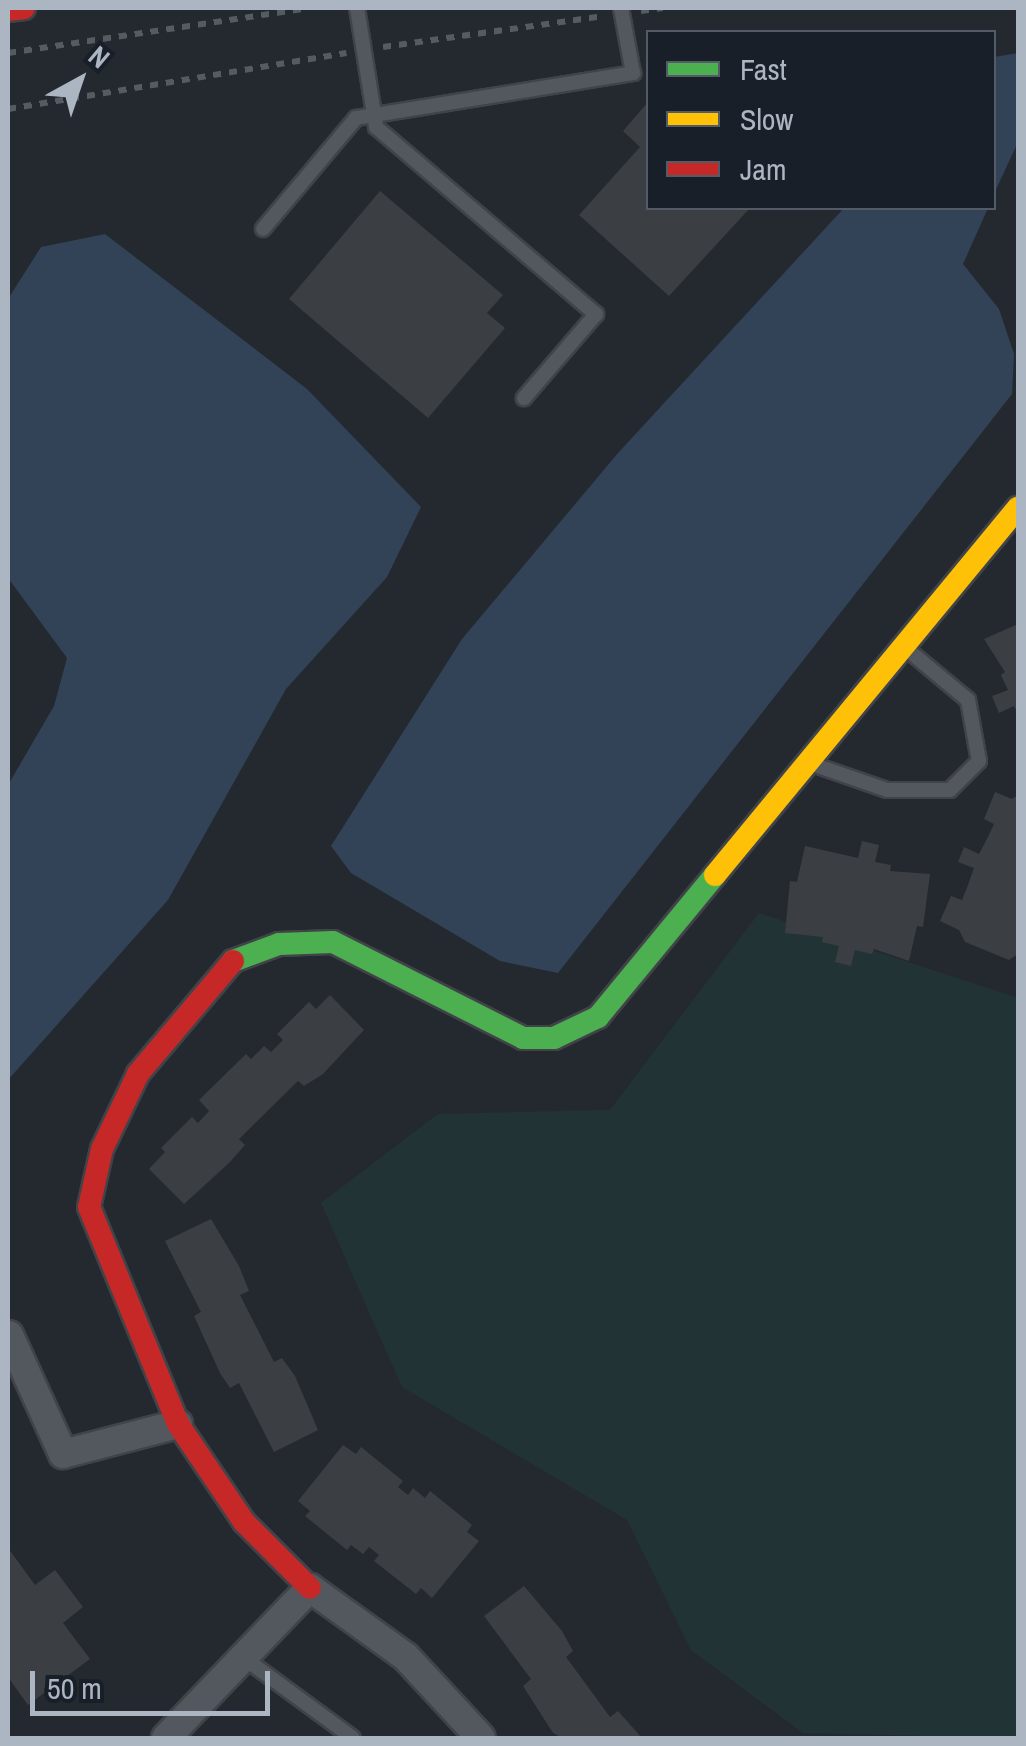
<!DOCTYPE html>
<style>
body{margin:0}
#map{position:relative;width:1026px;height:1746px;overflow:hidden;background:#24292f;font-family:"Archivo Narrow",sans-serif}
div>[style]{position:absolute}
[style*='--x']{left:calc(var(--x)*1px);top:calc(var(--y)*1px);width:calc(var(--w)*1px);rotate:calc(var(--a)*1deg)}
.green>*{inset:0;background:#223335}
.water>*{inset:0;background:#324257}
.building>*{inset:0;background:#3b3f44}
.path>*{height:6px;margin-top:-3px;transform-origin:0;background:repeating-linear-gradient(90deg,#565b61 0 8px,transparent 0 16px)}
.roads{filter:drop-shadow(2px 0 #404348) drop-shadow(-2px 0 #404348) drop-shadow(0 2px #404348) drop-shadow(0 -2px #404348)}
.lane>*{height:14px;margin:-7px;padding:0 7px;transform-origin:7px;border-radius:7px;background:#53575e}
.street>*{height:28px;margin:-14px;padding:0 14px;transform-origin:14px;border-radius:14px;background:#53575e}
.fast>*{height:22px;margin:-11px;padding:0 11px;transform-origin:11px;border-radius:11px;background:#4caf50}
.slow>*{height:22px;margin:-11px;padding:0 11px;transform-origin:11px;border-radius:11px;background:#ffc107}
.jam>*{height:22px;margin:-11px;padding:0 11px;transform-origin:11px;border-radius:11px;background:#c62828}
span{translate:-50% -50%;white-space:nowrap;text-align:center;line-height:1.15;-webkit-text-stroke:10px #181f29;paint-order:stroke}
.frame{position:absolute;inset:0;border:10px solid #acb5c2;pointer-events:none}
.legend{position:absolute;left:646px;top:30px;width:350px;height:180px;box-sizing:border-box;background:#181f29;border:2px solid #535b66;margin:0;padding:12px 18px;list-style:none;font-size:30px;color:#acb5c2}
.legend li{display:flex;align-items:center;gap:20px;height:50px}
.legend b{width:50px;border:2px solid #535b66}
.north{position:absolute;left:30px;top:30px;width:100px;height:100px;-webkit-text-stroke:8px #181f29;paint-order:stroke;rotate:40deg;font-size:28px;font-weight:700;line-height:40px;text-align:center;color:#acb5c2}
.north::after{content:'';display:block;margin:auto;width:35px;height:45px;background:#acb5c2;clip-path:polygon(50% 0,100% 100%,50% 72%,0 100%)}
.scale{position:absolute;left:30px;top:1671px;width:240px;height:45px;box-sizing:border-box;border:5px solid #acb5c2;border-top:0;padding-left:12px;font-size:30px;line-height:35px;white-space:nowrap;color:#acb5c2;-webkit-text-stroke:8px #181f29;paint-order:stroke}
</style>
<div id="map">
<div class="green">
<i style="clip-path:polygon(759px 913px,1018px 998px,1018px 1738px,803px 1733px,691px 1650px,627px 1520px,402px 1387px,321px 1203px,438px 1114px,610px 1110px)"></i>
</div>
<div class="water">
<i style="clip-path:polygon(1018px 53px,1018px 142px,994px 194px,994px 57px)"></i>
<i style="clip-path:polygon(844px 208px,988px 208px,963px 264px,999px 309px,1014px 354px,1012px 394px,558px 973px,500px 961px,351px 873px,331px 846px,462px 639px,618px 453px)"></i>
<i style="clip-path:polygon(105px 234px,307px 389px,421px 507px,387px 577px,286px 689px,168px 900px,8px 1080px,8px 785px,54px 706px,67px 658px,8px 578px,8px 299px,41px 247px)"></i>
</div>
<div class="building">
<i style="clip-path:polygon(648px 102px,648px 208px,750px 208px,669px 296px,579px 215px,640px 147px,623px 131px)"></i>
<i style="clip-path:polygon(380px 191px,503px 295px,487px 313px,505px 328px,428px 418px,289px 299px)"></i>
<i style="clip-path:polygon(1018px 624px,1018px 714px,1014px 706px,999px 713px,992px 696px,1008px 690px,1001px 675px,1005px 672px,984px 639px)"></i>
<i style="clip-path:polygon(995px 792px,1012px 799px,1018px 795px,1018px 954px,1009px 960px,965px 942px,959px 930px,940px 921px,951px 896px,962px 900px,968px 885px,974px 868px,958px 862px,964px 847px,979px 854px,987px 839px,994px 824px,984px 819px)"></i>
<i style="clip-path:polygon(862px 841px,879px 845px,875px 862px,891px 865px,890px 871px,930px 874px,923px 927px,917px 926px,909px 961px,874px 949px,872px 954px,855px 950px,851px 966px,835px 962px,839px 946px,822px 942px,823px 937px,785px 933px,790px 881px,797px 882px,805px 846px,858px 858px)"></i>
<i style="clip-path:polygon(330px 995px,364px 1030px,323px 1074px,304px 1086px,298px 1081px,239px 1139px,245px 1145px,229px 1163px,184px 1204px,149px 1169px,165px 1152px,161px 1148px,192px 1117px,198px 1123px,209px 1111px,199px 1100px,246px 1054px,251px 1059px,264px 1046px,271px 1052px,283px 1040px,277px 1034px,309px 1002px,316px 1009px)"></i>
<i style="clip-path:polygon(211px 1219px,239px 1266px,249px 1291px,240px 1295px,274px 1362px,282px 1358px,295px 1376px,318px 1430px,274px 1452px,239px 1383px,230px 1388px,220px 1373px,194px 1316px,201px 1312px,165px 1241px)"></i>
<i style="clip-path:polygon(343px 1445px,356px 1454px,361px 1447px,403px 1481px,398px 1487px,408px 1495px,413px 1488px,425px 1498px,430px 1491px,472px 1525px,467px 1532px,479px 1541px,432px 1598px,421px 1588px,416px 1594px,374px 1561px,379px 1555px,369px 1547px,363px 1554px,351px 1545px,347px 1550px,305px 1516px,310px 1511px,298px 1501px)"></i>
<i style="clip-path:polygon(8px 1548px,35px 1585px,55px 1570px,83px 1607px,63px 1623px,90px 1659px,28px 1705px,8px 1677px)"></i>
<i style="clip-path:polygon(524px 1586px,562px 1631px,573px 1651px,566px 1657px,610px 1717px,618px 1711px,642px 1738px,562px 1738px,553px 1733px,523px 1686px,531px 1679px,484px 1616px)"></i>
</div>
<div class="path">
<i style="--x:641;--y:11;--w:22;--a:-8"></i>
<i style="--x:383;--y:47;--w:223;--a:-8"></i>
<i style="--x:8;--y:53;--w:303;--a:-8.5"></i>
<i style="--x:8;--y:109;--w:343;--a:-9.4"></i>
</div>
<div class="roads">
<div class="lane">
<i style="--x:357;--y:8;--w:121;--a:80.9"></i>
<i style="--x:376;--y:127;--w:289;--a:40.4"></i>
<i style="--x:596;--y:314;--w:111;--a:130.6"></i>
<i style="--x:263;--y:229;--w:145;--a:-50"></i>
<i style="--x:356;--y:118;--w:281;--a:-9.2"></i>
<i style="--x:633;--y:73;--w:66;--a:-100.5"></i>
<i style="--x:812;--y:764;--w:79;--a:19.1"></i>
<i style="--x:887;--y:790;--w:63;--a:0"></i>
<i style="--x:950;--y:790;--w:41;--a:-45"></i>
<i style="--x:979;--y:761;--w:62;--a:-100.2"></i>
<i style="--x:968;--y:700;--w:78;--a:-140.2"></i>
<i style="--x:244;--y:1658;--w:135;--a:36.3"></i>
</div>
<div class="street">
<i style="--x:9;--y:1335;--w:131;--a:65.6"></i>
<i style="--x:63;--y:1454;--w:119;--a:-14.6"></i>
<i style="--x:166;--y:1738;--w:208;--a:-46.2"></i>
<i style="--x:310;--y:1588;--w:118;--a:35.7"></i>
<i style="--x:406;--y:1657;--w:110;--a:47.2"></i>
</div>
<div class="fast">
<i style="--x:233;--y:961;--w:49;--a:-20.3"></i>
<i style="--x:279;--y:944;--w:54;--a:-2.1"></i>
<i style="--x:333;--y:942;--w:213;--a:26.8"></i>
<i style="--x:523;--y:1038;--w:31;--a:0"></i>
<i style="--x:554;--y:1038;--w:49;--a:-25.5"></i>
<i style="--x:598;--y:1017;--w:184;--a:-50.5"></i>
</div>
<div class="slow">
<i style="--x:715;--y:875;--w:476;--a:-50.5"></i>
</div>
<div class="jam">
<i style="--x:8;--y:10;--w:16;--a:-7"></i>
<i style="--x:233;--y:961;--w:148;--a:130.1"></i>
<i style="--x:138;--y:1074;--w:83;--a:115.6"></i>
<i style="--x:102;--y:1149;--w:59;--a:102.6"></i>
<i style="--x:89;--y:1207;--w:235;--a:67.7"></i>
<i style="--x:178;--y:1424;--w:118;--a:56"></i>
<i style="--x:244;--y:1522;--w:93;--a:45"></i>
</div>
</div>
<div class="frame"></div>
<ul class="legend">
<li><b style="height:12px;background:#4caf50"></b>Fast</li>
<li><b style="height:12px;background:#ffc107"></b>Slow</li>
<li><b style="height:12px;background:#c62828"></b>Jam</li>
</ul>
<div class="north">N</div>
<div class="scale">50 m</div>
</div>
